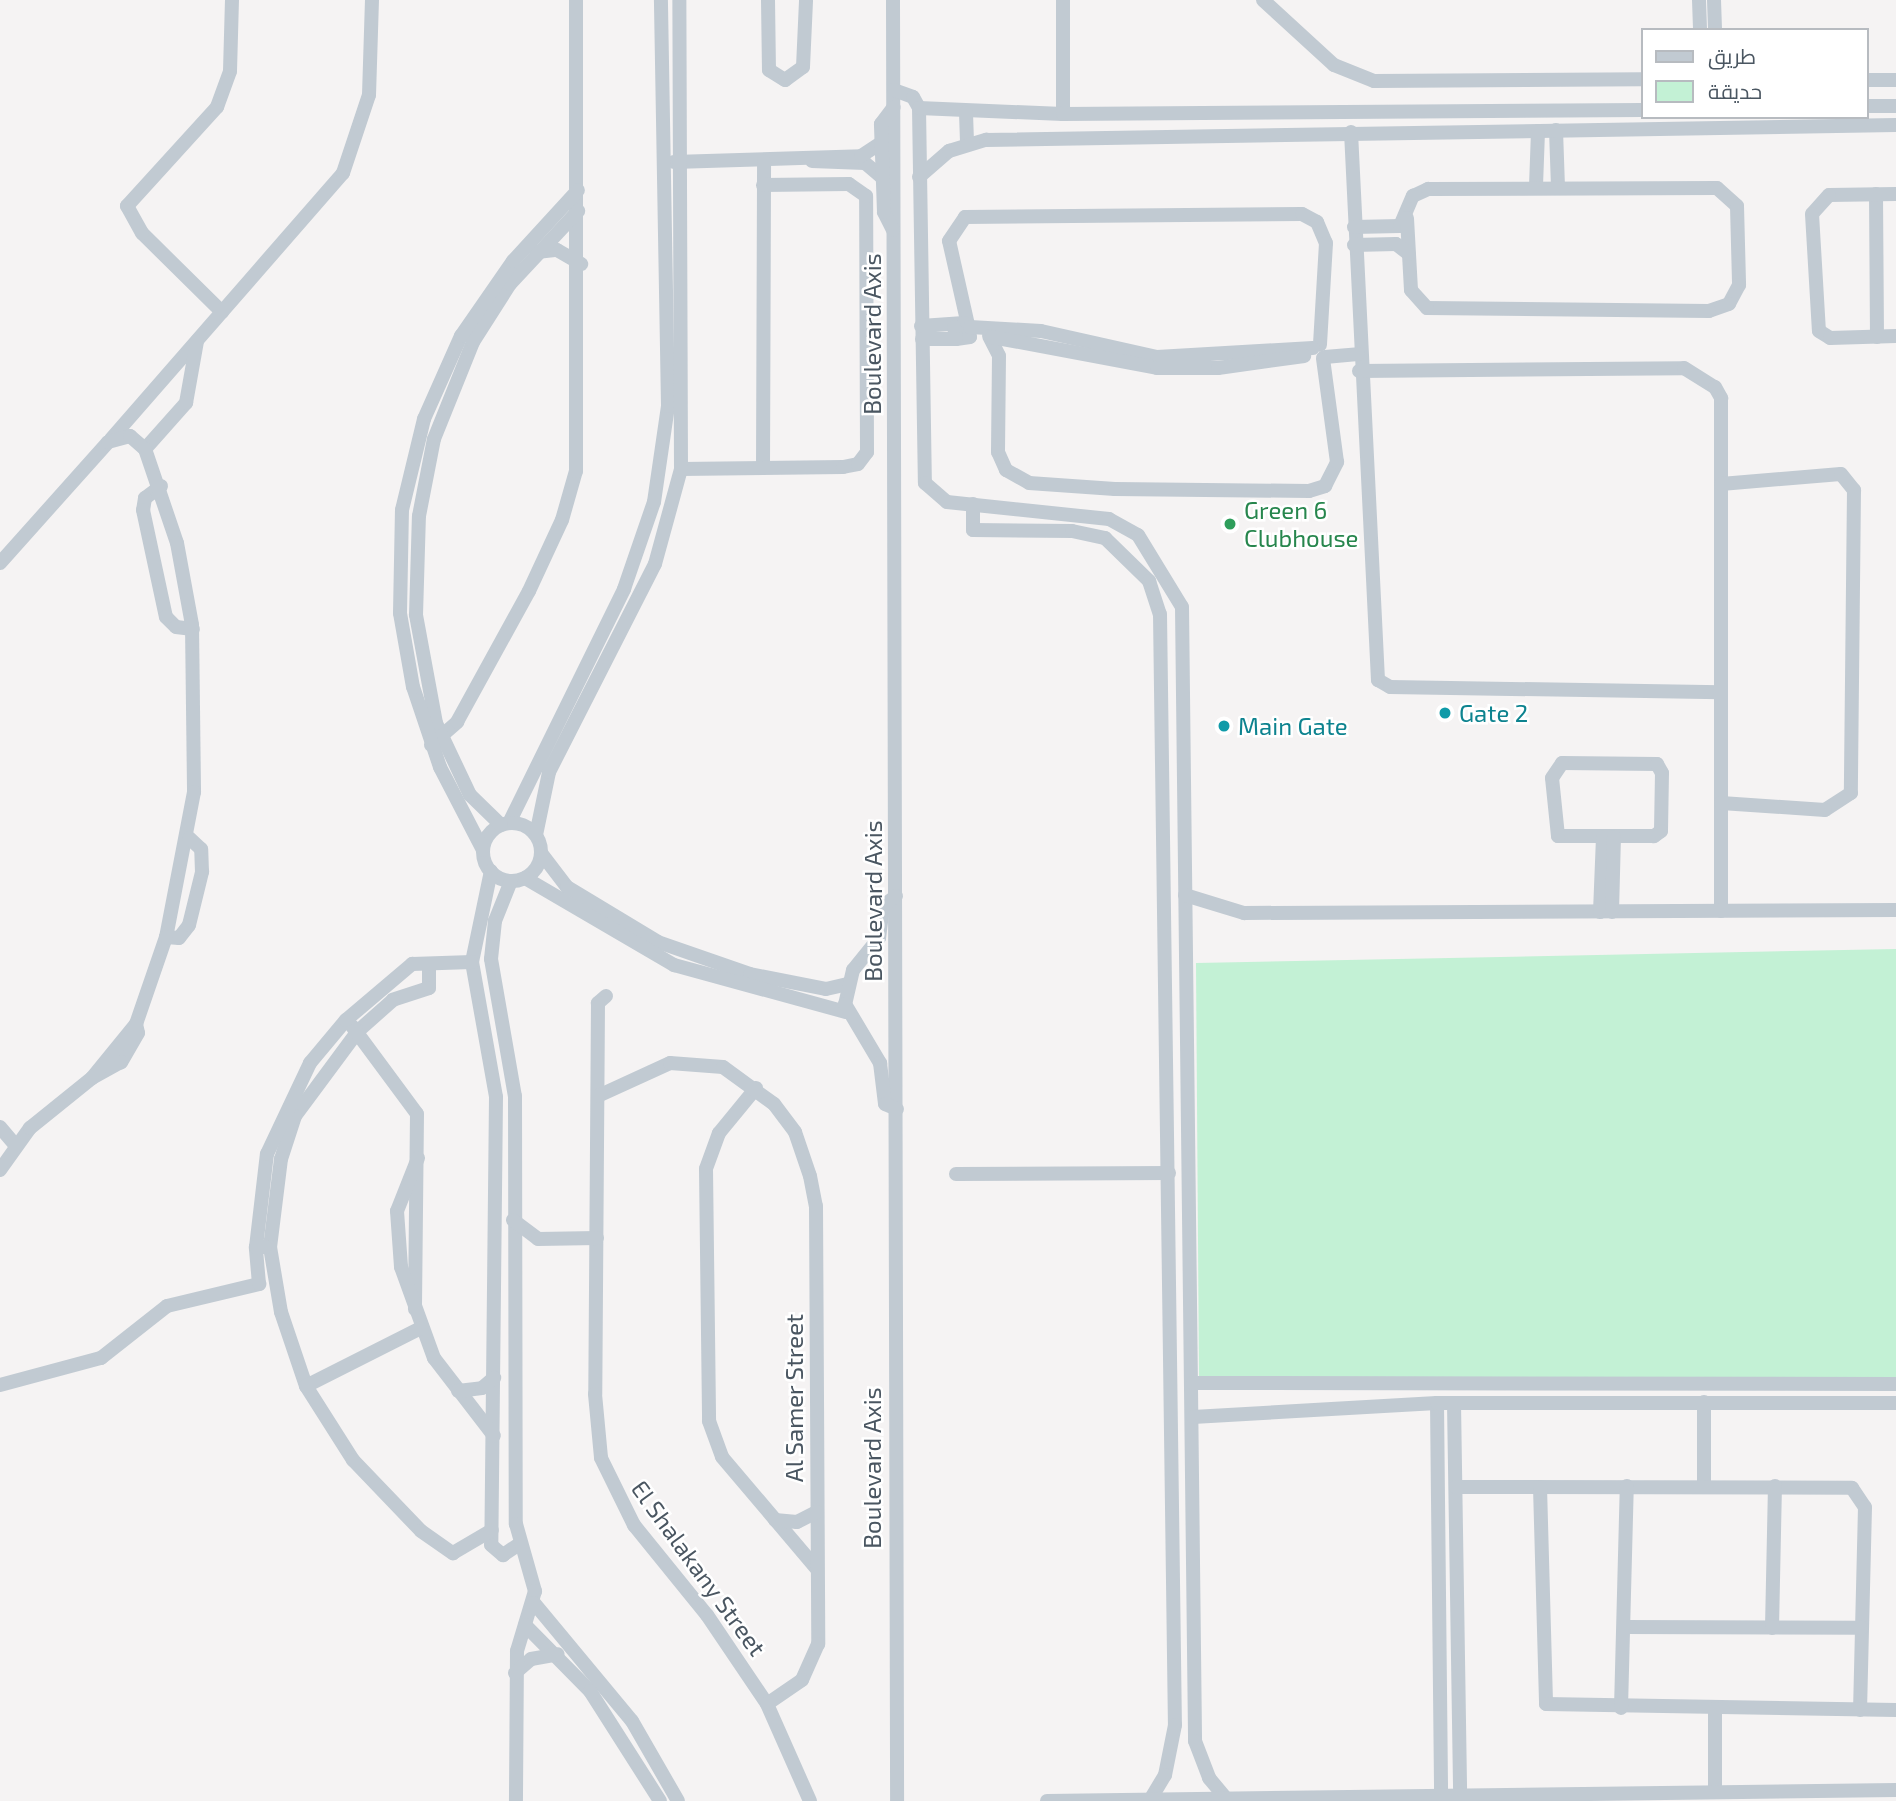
<!DOCTYPE html>
<meta charset="utf-8">
<style>
body{margin:0}
#map{position:relative;width:1896px;height:1801px;overflow:hidden;background:#f5f3f3;font-family:"Exo 2",Cairo,sans-serif}
div>[style]{position:absolute}
[style*='--x']{left:calc(var(--x)*1px);top:calc(var(--y)*1px);width:calc(var(--w)*1px);rotate:calc(var(--a)*1deg)}
.green>*{inset:0;background:#c3f1d5}
.minor>*{height:14px;margin:-7px;padding:0 7px;transform-origin:7px;border-radius:7px;background:#c1cad2}
.minor>.ring{margin:-7px;padding:0;box-sizing:content-box;background:none;border:14px solid #c1cad2;border-radius:50%}
.dots>*{width:19px;height:19px;translate:-50% -50%;box-sizing:border-box;border:4px solid #fff;border-radius:50%}
span{translate:-50% -50%;white-space:nowrap;text-align:center;line-height:1.15;-webkit-text-stroke:5px #fff;paint-order:stroke}
.street-label{font-size:24px;color:#4a5661}
.leisure-label{font-size:24px;color:#27864d}
.left{translate:0 -50%;text-align:left}
.culture-label{font-size:24px;color:#0d838f}
.legend{position:absolute;left:1641px;top:28px;width:228px;height:91px;box-sizing:border-box;background:#fff;border:2px solid #b7bbc0;margin:0;padding:9px 12px;list-style:none;font-size:21px;color:#4a5661}
.legend li{display:flex;align-items:center;gap:14px;height:35px}
.legend b{width:35px;border:2px solid #b7bbc0}
</style>
<div id="map">
<div class="green">
<i style="clip-path:polygon(1896px 949px,1896px 1377px,1199px 1377px,1196px 963px)"></i>
</div>
<div class="minor">
<i style="--x:768;--y:0;--w:70;--a:89.2"></i>
<i style="--x:769;--y:70;--w:19;--a:32"></i>
<i style="--x:785;--y:80;--w:22;--a:-36"></i>
<i style="--x:803;--y:67;--w:67;--a:-87.4"></i>
<i style="--x:893;--y:0;--w:1801;--a:89.87"></i>
<i style="--x:1063;--y:0;--w:114;--a:90"></i>
<i style="--x:1263;--y:0;--w:96;--a:42.5"></i>
<i style="--x:1334;--y:65;--w:43;--a:21.8"></i>
<i style="--x:1374;--y:81;--w:268;--a:-0.4"></i>
<i style="--x:1699;--y:0;--w:30;--a:88"></i>
<i style="--x:1714;--y:0;--w:30;--a:88"></i>
<i style="--x:1866;--y:80;--w:30;--a:0"></i>
<i style="--x:894;--y:90;--w:20;--a:20"></i>
<i style="--x:913;--y:97;--w:13;--a:61"></i>
<i style="--x:919;--y:108;--w:375;--a:89.1"></i>
<i style="--x:925;--y:483;--w:29;--a:41"></i>
<i style="--x:947;--y:502;--w:163;--a:6"></i>
<i style="--x:1109;--y:519;--w:33;--a:29"></i>
<i style="--x:1138;--y:535;--w:84;--a:58.6"></i>
<i style="--x:1182;--y:607;--w:1134;--a:89.34"></i>
<i style="--x:1195;--y:1741;--w:40;--a:69"></i>
<i style="--x:1209;--y:1778;--w:25;--a:50"></i>
<i style="--x:1866;--y:106;--w:30;--a:0"></i>
<i style="--x:919;--y:108;--w:144;--a:2.4"></i>
<i style="--x:1063;--y:114;--w:579;--a:-0.4"></i>
<i style="--x:966;--y:113;--w:31;--a:88"></i>
<i style="--x:1556;--y:130;--w:56;--a:88"></i>
<i style="--x:1351;--y:132;--w:549;--a:87.18"></i>
<i style="--x:1378;--y:680;--w:14;--a:30"></i>
<i style="--x:1390;--y:687;--w:331;--a:0.9"></i>
<i style="--x:812;--y:161;--w:53;--a:2.2"></i>
<i style="--x:865;--y:163;--w:23;--a:40"></i>
<i style="--x:674;--y:162;--w:187;--a:-1.8"></i>
<i style="--x:861;--y:156;--w:24;--a:-33"></i>
<i style="--x:919;--y:177;--w:40;--a:-41"></i>
<i style="--x:949;--y:151;--w:39;--a:-17"></i>
<i style="--x:986;--y:140;--w:910;--a:-0.94"></i>
<i style="--x:1536;--y:186;--w:55;--a:-87.9"></i>
<i style="--x:1876;--y:194;--w:143;--a:89.6"></i>
<i style="--x:1896;--y:194;--w:67;--a:179.1"></i>
<i style="--x:1829;--y:195;--w:25;--a:132"></i>
<i style="--x:1812;--y:214;--w:117;--a:86.6"></i>
<i style="--x:1819;--y:331;--w:13;--a:32"></i>
<i style="--x:1830;--y:338;--w:66;--a:-1.7"></i>
<i style="--x:1354;--y:227;--w:46;--a:-1.2"></i>
<i style="--x:1400;--y:226;--w:33;--a:-67"></i>
<i style="--x:1413;--y:196;--w:17;--a:-25"></i>
<i style="--x:1428;--y:189;--w:289;--a:-0.2"></i>
<i style="--x:1717;--y:188;--w:27;--a:42"></i>
<i style="--x:1737;--y:206;--w:79;--a:88.5"></i>
<i style="--x:1739;--y:285;--w:21;--a:118"></i>
<i style="--x:1729;--y:304;--w:21;--a:161"></i>
<i style="--x:1709;--y:311;--w:282;--a:-179.4"></i>
<i style="--x:1427;--y:308;--w:24;--a:-132"></i>
<i style="--x:1411;--y:290;--w:72;--a:-93.2"></i>
<i style="--x:893;--y:230;--w:20;--a:-117"></i>
<i style="--x:884;--y:212;--w:88;--a:-92"></i>
<i style="--x:881;--y:124;--w:21;--a:-53"></i>
<i style="--x:1354;--y:245;--w:42;--a:-1.4"></i>
<i style="--x:1396;--y:244;--w:16;--a:38"></i>
<i style="--x:537;--y:252;--w:20;--a:-6"></i>
<i style="--x:557;--y:250;--w:28;--a:30"></i>
<i style="--x:222;--y:312;--w:112;--a:-135.4"></i>
<i style="--x:142;--y:233;--w:31;--a:-119"></i>
<i style="--x:127;--y:206;--w:134;--a:-47.7"></i>
<i style="--x:217;--y:107;--w:38;--a:-70"></i>
<i style="--x:230;--y:71;--w:71;--a:-88.4"></i>
<i style="--x:968;--y:325;--w:86;--a:-102.7"></i>
<i style="--x:949;--y:241;--w:29;--a:-56"></i>
<i style="--x:965;--y:217;--w:337;--a:-0.5"></i>
<i style="--x:1302;--y:214;--w:17;--a:28"></i>
<i style="--x:1317;--y:222;--w:23;--a:67"></i>
<i style="--x:1326;--y:243;--w:102;--a:93.4"></i>
<i style="--x:921;--y:326;--w:43;--a:-4"></i>
<i style="--x:964;--y:323;--w:15;--a:67"></i>
<i style="--x:970;--y:337;--w:14;--a:172"></i>
<i style="--x:956;--y:339;--w:12;--a:-99"></i>
<i style="--x:970;--y:327;--w:71;--a:3.2"></i>
<i style="--x:1041;--y:331;--w:119;--a:12.6"></i>
<i style="--x:1157;--y:357;--w:156;--a:-3.3"></i>
<i style="--x:989;--y:336;--w:22;--a:63"></i>
<i style="--x:999;--y:356;--w:96;--a:90.6"></i>
<i style="--x:998;--y:452;--w:20;--a:66"></i>
<i style="--x:1006;--y:470;--w:26;--a:29"></i>
<i style="--x:1029;--y:483;--w:86;--a:4"></i>
<i style="--x:1115;--y:489;--w:194;--a:0.6"></i>
<i style="--x:1309;--y:491;--w:17;--a:-17"></i>
<i style="--x:1325;--y:486;--w:27;--a:-63"></i>
<i style="--x:1337;--y:462;--w:105;--a:-97.7"></i>
<i style="--x:992;--y:337;--w:168;--a:10.6"></i>
<i style="--x:1157;--y:368;--w:61;--a:0"></i>
<i style="--x:1218;--y:368;--w:87;--a:-7.9"></i>
<i style="--x:922;--y:339;--w:34;--a:0"></i>
<i style="--x:1325;--y:357;--w:33;--a:-5"></i>
<i style="--x:1359;--y:371;--w:325;--a:-0.5"></i>
<i style="--x:1684;--y:368;--w:36;--a:32"></i>
<i style="--x:1715;--y:387;--w:13;--a:61"></i>
<i style="--x:1721;--y:398;--w:513;--a:90"></i>
<i style="--x:111;--y:439;--w:353;--a:-48.9"></i>
<i style="--x:343;--y:173;--w:82;--a:-71.6"></i>
<i style="--x:369;--y:95;--w:95;--a:-88.2"></i>
<i style="--x:145;--y:449;--w:62;--a:-48.3"></i>
<i style="--x:186;--y:403;--w:63;--a:-79.9"></i>
<i style="--x:763;--y:468;--w:307;--a:-89.8"></i>
<i style="--x:681;--y:469;--w:162;--a:-0.7"></i>
<i style="--x:843;--y:467;--w:15;--a:-11"></i>
<i style="--x:858;--y:464;--w:15;--a:-53"></i>
<i style="--x:867;--y:452;--w:256;--a:-90.2"></i>
<i style="--x:866;--y:196;--w:21;--a:-145"></i>
<i style="--x:849;--y:184;--w:86;--a:179.3"></i>
<i style="--x:1721;--y:484;--w:120;--a:-4.8"></i>
<i style="--x:1841;--y:474;--w:21;--a:51"></i>
<i style="--x:1854;--y:490;--w:303;--a:90.6"></i>
<i style="--x:1851;--y:793;--w:31;--a:147"></i>
<i style="--x:1825;--y:810;--w:104;--a:-176.1"></i>
<i style="--x:161;--y:486;--w:20;--a:143"></i>
<i style="--x:145;--y:498;--w:12;--a:99"></i>
<i style="--x:143;--y:510;--w:109;--a:77.9"></i>
<i style="--x:166;--y:617;--w:14;--a:45"></i>
<i style="--x:176;--y:627;--w:17;--a:7"></i>
<i style="--x:973;--y:504;--w:26;--a:90"></i>
<i style="--x:973;--y:530;--w:99;--a:0.6"></i>
<i style="--x:1072;--y:531;--w:34;--a:12"></i>
<i style="--x:1105;--y:538;--w:62;--a:44.3"></i>
<i style="--x:1149;--y:581;--w:35;--a:72"></i>
<i style="--x:1160;--y:614;--w:1111;--a:89.23"></i>
<i style="--x:1175;--y:1725;--w:51;--a:101.3"></i>
<i style="--x:1165;--y:1775;--w:26;--a:121"></i>
<i style="--x:0;--y:563;--w:162;--a:-48.2"></i>
<i style="--x:108;--y:442;--w:23;--a:-15"></i>
<i style="--x:130;--y:436;--w:20;--a:41"></i>
<i style="--x:145;--y:449;--w:99;--a:71.2"></i>
<i style="--x:177;--y:543;--w:83;--a:79.6"></i>
<i style="--x:192;--y:625;--w:167;--a:89.3"></i>
<i style="--x:194;--y:792;--w:148;--a:100.9"></i>
<i style="--x:166;--y:937;--w:92;--a:109"></i>
<i style="--x:136;--y:1024;--w:9;--a:77"></i>
<i style="--x:138;--y:1033;--w:34;--a:120"></i>
<i style="--x:121;--y:1062;--w:33;--a:151"></i>
<i style="--x:431;--y:745;--w:35;--a:-41"></i>
<i style="--x:457;--y:722;--w:149;--a:-61.2"></i>
<i style="--x:529;--y:591;--w:78;--a:-65.1"></i>
<i style="--x:562;--y:520;--w:51;--a:-74.1"></i>
<i style="--x:576;--y:471;--w:471;--a:-90"></i>
<i style="--x:1562;--y:763;--w:95;--a:0.6"></i>
<i style="--x:1657;--y:764;--w:10;--a:61"></i>
<i style="--x:1662;--y:773;--w:58;--a:91"></i>
<i style="--x:1661;--y:831;--w:9;--a:144"></i>
<i style="--x:1654;--y:836;--w:96;--a:180"></i>
<i style="--x:1558;--y:836;--w:58;--a:-95.9"></i>
<i style="--x:1552;--y:778;--w:18;--a:-56"></i>
<i style="--x:509;--y:823;--w:261;--a:-63.8"></i>
<i style="--x:624;--y:589;--w:92;--a:-71"></i>
<i style="--x:654;--y:502;--w:97;--a:-81.7"></i>
<i style="--x:668;--y:406;--w:406;--a:-91"></i>
<i class="ring" style="left:483px;top:823px;width:44px;height:44px"></i>
<i style="--x:501;--y:825;--w:43;--a:-135.9"></i>
<i style="--x:470;--y:795;--w:80;--a:-115.3"></i>
<i style="--x:436;--y:723;--w:110;--a:-100.5"></i>
<i style="--x:416;--y:615;--w:99;--a:-88.3"></i>
<i style="--x:419;--y:516;--w:78;--a:-79"></i>
<i style="--x:434;--y:439;--w:105;--a:-68.1"></i>
<i style="--x:473;--y:342;--w:69;--a:-57.5"></i>
<i style="--x:510;--y:284;--w:100;--a:-47"></i>
<i style="--x:536;--y:835;--w:64;--a:-78.3"></i>
<i style="--x:549;--y:772;--w:233;--a:-63"></i>
<i style="--x:655;--y:564;--w:98;--a:-74.7"></i>
<i style="--x:681;--y:469;--w:469;--a:-90.2"></i>
<i style="--x:483;--y:850;--w:93;--a:-117.4"></i>
<i style="--x:440;--y:767;--w:84;--a:-108.6"></i>
<i style="--x:413;--y:687;--w:75;--a:-100"></i>
<i style="--x:400;--y:613;--w:103;--a:-88.9"></i>
<i style="--x:402;--y:510;--w:94;--a:-76.4"></i>
<i style="--x:424;--y:419;--w:91;--a:-66"></i>
<i style="--x:461;--y:336;--w:91;--a:-55.3"></i>
<i style="--x:513;--y:261;--w:96;--a:-47.5"></i>
<i style="--x:541;--y:853;--w:43;--a:52.6"></i>
<i style="--x:567;--y:887;--w:106;--a:31.1"></i>
<i style="--x:658;--y:942;--w:97;--a:19.2"></i>
<i style="--x:750;--y:974;--w:77;--a:11.2"></i>
<i style="--x:826;--y:989;--w:23;--a:-13"></i>
<i style="--x:491;--y:871;--w:93;--a:101.8"></i>
<i style="--x:472;--y:962;--w:137;--a:79.9"></i>
<i style="--x:496;--y:1097;--w:448;--a:90.6"></i>
<i style="--x:491;--y:1545;--w:16;--a:40"></i>
<i style="--x:503;--y:1555;--w:18;--a:-34"></i>
<i style="--x:525;--y:878;--w:173;--a:30.3"></i>
<i style="--x:674;--y:965;--w:178;--a:15.3"></i>
<i style="--x:511;--y:881;--w:43;--a:111.8"></i>
<i style="--x:495;--y:921;--w:38;--a:96"></i>
<i style="--x:491;--y:959;--w:139;--a:80.1"></i>
<i style="--x:515;--y:1096;--w:428;--a:89.9"></i>
<i style="--x:516;--y:1524;--w:70;--a:74.2"></i>
<i style="--x:535;--y:1591;--w:63;--a:106.7"></i>
<i style="--x:517;--y:1651;--w:150;--a:90.4"></i>
<i style="--x:1185;--y:895;--w:62;--a:17"></i>
<i style="--x:1244;--y:913;--w:652;--a:-0.26"></i>
<i style="--x:896;--y:896;--w:16;--a:142"></i>
<i style="--x:883;--y:906;--w:32;--a:97"></i>
<i style="--x:879;--y:938;--w:41;--a:129.1"></i>
<i style="--x:853;--y:970;--w:35;--a:103"></i>
<i style="--x:845;--y:1004;--w:69;--a:59.3"></i>
<i style="--x:880;--y:1063;--w:41;--a:83"></i>
<i style="--x:885;--y:1104;--w:13;--a:23"></i>
<i style="--x:1600;--y:912;--w:75;--a:-87.7"></i>
<i style="--x:1612;--y:912;--w:75;--a:-88.5"></i>
<i style="--x:166;--y:937;--w:13;--a:4"></i>
<i style="--x:179;--y:938;--w:16;--a:-52"></i>
<i style="--x:189;--y:925;--w:55;--a:-76.2"></i>
<i style="--x:202;--y:872;--w:23;--a:-92"></i>
<i style="--x:201;--y:849;--w:16;--a:-137"></i>
<i style="--x:429;--y:965;--w:23;--a:90"></i>
<i style="--x:429;--y:988;--w:38;--a:162"></i>
<i style="--x:393;--y:1000;--w:47;--a:138.5"></i>
<i style="--x:358;--y:1031;--w:106;--a:126.5"></i>
<i style="--x:295;--y:1116;--w:45;--a:108"></i>
<i style="--x:281;--y:1159;--w:89;--a:97.1"></i>
<i style="--x:270;--y:1247;--w:66;--a:80.4"></i>
<i style="--x:281;--y:1312;--w:78;--a:71.3"></i>
<i style="--x:306;--y:1386;--w:88;--a:57.6"></i>
<i style="--x:353;--y:1460;--w:98;--a:46.2"></i>
<i style="--x:421;--y:1531;--w:39;--a:35"></i>
<i style="--x:453;--y:1553;--w:45;--a:-30.5"></i>
<i style="--x:606;--y:996;--w:11;--a:139"></i>
<i style="--x:598;--y:1003;--w:391;--a:90.4"></i>
<i style="--x:595;--y:1394;--w:64;--a:84.6"></i>
<i style="--x:601;--y:1458;--w:75;--a:63.8"></i>
<i style="--x:634;--y:1525;--w:116;--a:51"></i>
<i style="--x:707;--y:1615;--w:107;--a:56"></i>
<i style="--x:767;--y:1704;--w:106;--a:66.1"></i>
<i style="--x:352;--y:1026;--w:109;--a:53.5"></i>
<i style="--x:417;--y:1114;--w:195;--a:90.6"></i>
<i style="--x:756;--y:1088;--w:58;--a:129.4"></i>
<i style="--x:719;--y:1133;--w:38;--a:110"></i>
<i style="--x:706;--y:1169;--w:252;--a:89.3"></i>
<i style="--x:709;--y:1421;--w:38;--a:70"></i>
<i style="--x:722;--y:1457;--w:147;--a:49.7"></i>
<i style="--x:598;--y:1096;--w:79;--a:-24.6"></i>
<i style="--x:670;--y:1063;--w:53;--a:4.3"></i>
<i style="--x:723;--y:1067;--w:63;--a:36"></i>
<i style="--x:774;--y:1104;--w:35;--a:53"></i>
<i style="--x:795;--y:1132;--w:46;--a:71.2"></i>
<i style="--x:810;--y:1176;--w:31;--a:79"></i>
<i style="--x:816;--y:1206;--w:438;--a:89.7"></i>
<i style="--x:818;--y:1644;--w:39;--a:114"></i>
<i style="--x:802;--y:1680;--w:42;--a:145.6"></i>
<i style="--x:0;--y:1127;--w:23;--a:50"></i>
<i style="--x:418;--y:1158;--w:57;--a:111.6"></i>
<i style="--x:397;--y:1211;--w:56;--a:85.9"></i>
<i style="--x:401;--y:1267;--w:97;--a:70.1"></i>
<i style="--x:434;--y:1358;--w:98;--a:52.4"></i>
<i style="--x:0;--y:1170;--w:52;--a:-54.5"></i>
<i style="--x:30;--y:1128;--w:80;--a:-38.9"></i>
<i style="--x:92;--y:1078;--w:70;--a:-50.8"></i>
<i style="--x:956;--y:1174;--w:213;--a:-0.3"></i>
<i style="--x:513;--y:1220;--w:31;--a:37"></i>
<i style="--x:538;--y:1239;--w:59;--a:-1"></i>
<i style="--x:256;--y:1247;--w:94;--a:-83.3"></i>
<i style="--x:267;--y:1154;--w:101;--a:-64.7"></i>
<i style="--x:310;--y:1063;--w:56;--a:-50.1"></i>
<i style="--x:346;--y:1020;--w:87;--a:-40.3"></i>
<i style="--x:412;--y:964;--w:60;--a:-1.9"></i>
<i style="--x:1193;--y:1383;--w:703;--a:0.08"></i>
<i style="--x:0;--y:1385;--w:105;--a:-15"></i>
<i style="--x:101;--y:1358;--w:84;--a:-38.2"></i>
<i style="--x:167;--y:1306;--w:95;--a:-13.4"></i>
<i style="--x:259;--y:1284;--w:37;--a:-95"></i>
<i style="--x:256;--y:1247;--w:9;--a:0"></i>
<i style="--x:306;--y:1386;--w:127;--a:-26.8"></i>
<i style="--x:458;--y:1391;--w:24;--a:-7"></i>
<i style="--x:482;--y:1388;--w:16;--a:-40"></i>
<i style="--x:1437;--y:1403;--w:392;--a:89.4"></i>
<i style="--x:1454;--y:1403;--w:392;--a:89.1"></i>
<i style="--x:1193;--y:1417;--w:244;--a:-3.3"></i>
<i style="--x:1437;--y:1403;--w:459;--a:0"></i>
<i style="--x:1704;--y:1486;--w:84;--a:-90"></i>
<i style="--x:1456;--y:1487;--w:396;--a:0.1"></i>
<i style="--x:1852;--y:1488;--w:23;--a:56"></i>
<i style="--x:1865;--y:1507;--w:203;--a:91.4"></i>
<i style="--x:1540;--y:1487;--w:217;--a:88.4"></i>
<i style="--x:1546;--y:1704;--w:350;--a:1"></i>
<i style="--x:775;--y:1520;--w:22;--a:5"></i>
<i style="--x:797;--y:1522;--w:22;--a:-27"></i>
<i style="--x:534;--y:1603;--w:153;--a:50.3"></i>
<i style="--x:632;--y:1721;--w:92;--a:60.1"></i>
<i style="--x:525;--y:1625;--w:93;--a:45.4"></i>
<i style="--x:590;--y:1691;--w:130;--a:57.5"></i>
<i style="--x:1624;--y:1627;--w:238;--a:0.2"></i>
<i style="--x:1772;--y:1628;--w:142;--a:-88.8"></i>
<i style="--x:515;--y:1673;--w:21;--a:-41"></i>
<i style="--x:531;--y:1659;--w:27;--a:-10"></i>
<i style="--x:1621;--y:1708;--w:222;--a:-88.5"></i>
<i style="--x:1715;--y:1709;--w:83;--a:90"></i>
<i style="--x:1047;--y:1801;--w:849;--a:-0.74"></i>
</div>
<div class="dots">
<i style="left:1230px;top:524px;background:#2e9e5b"></i>
<i style="left:1445px;top:713px;background:#0f9aa8"></i>
<i style="left:1224px;top:726px;background:#0f9aa8"></i>
</div>
<div class="street-label">
<span style="left:872px;top:334px;rotate:-90deg">Boulevard Axis</span>
<span style="left:873px;top:901px;rotate:-90deg">Boulevard Axis</span>
<span style="left:794px;top:1398px;rotate:-90deg">Al Samer Street</span>
<span style="left:872px;top:1468px;rotate:-90deg">Boulevard Axis</span>
<span style="left:699px;top:1568px;rotate:54deg">El Shalakany Street</span>
</div>
<div class="leisure-label">
<span class="left" style="left:1244px;top:524px">Green 6<br>Clubhouse</span>
</div>
<div class="culture-label">
<span class="left" style="left:1459px;top:713px">Gate 2</span>
<span class="left" style="left:1238px;top:726px">Main Gate</span>
</div>
<ul class="legend">
<li><b style="height:9px;background:#c1cad2"></b>طريق</li>
<li><b style="height:19px;background:#c3f1d5"></b>حديقة</li>
</ul>
</div>
